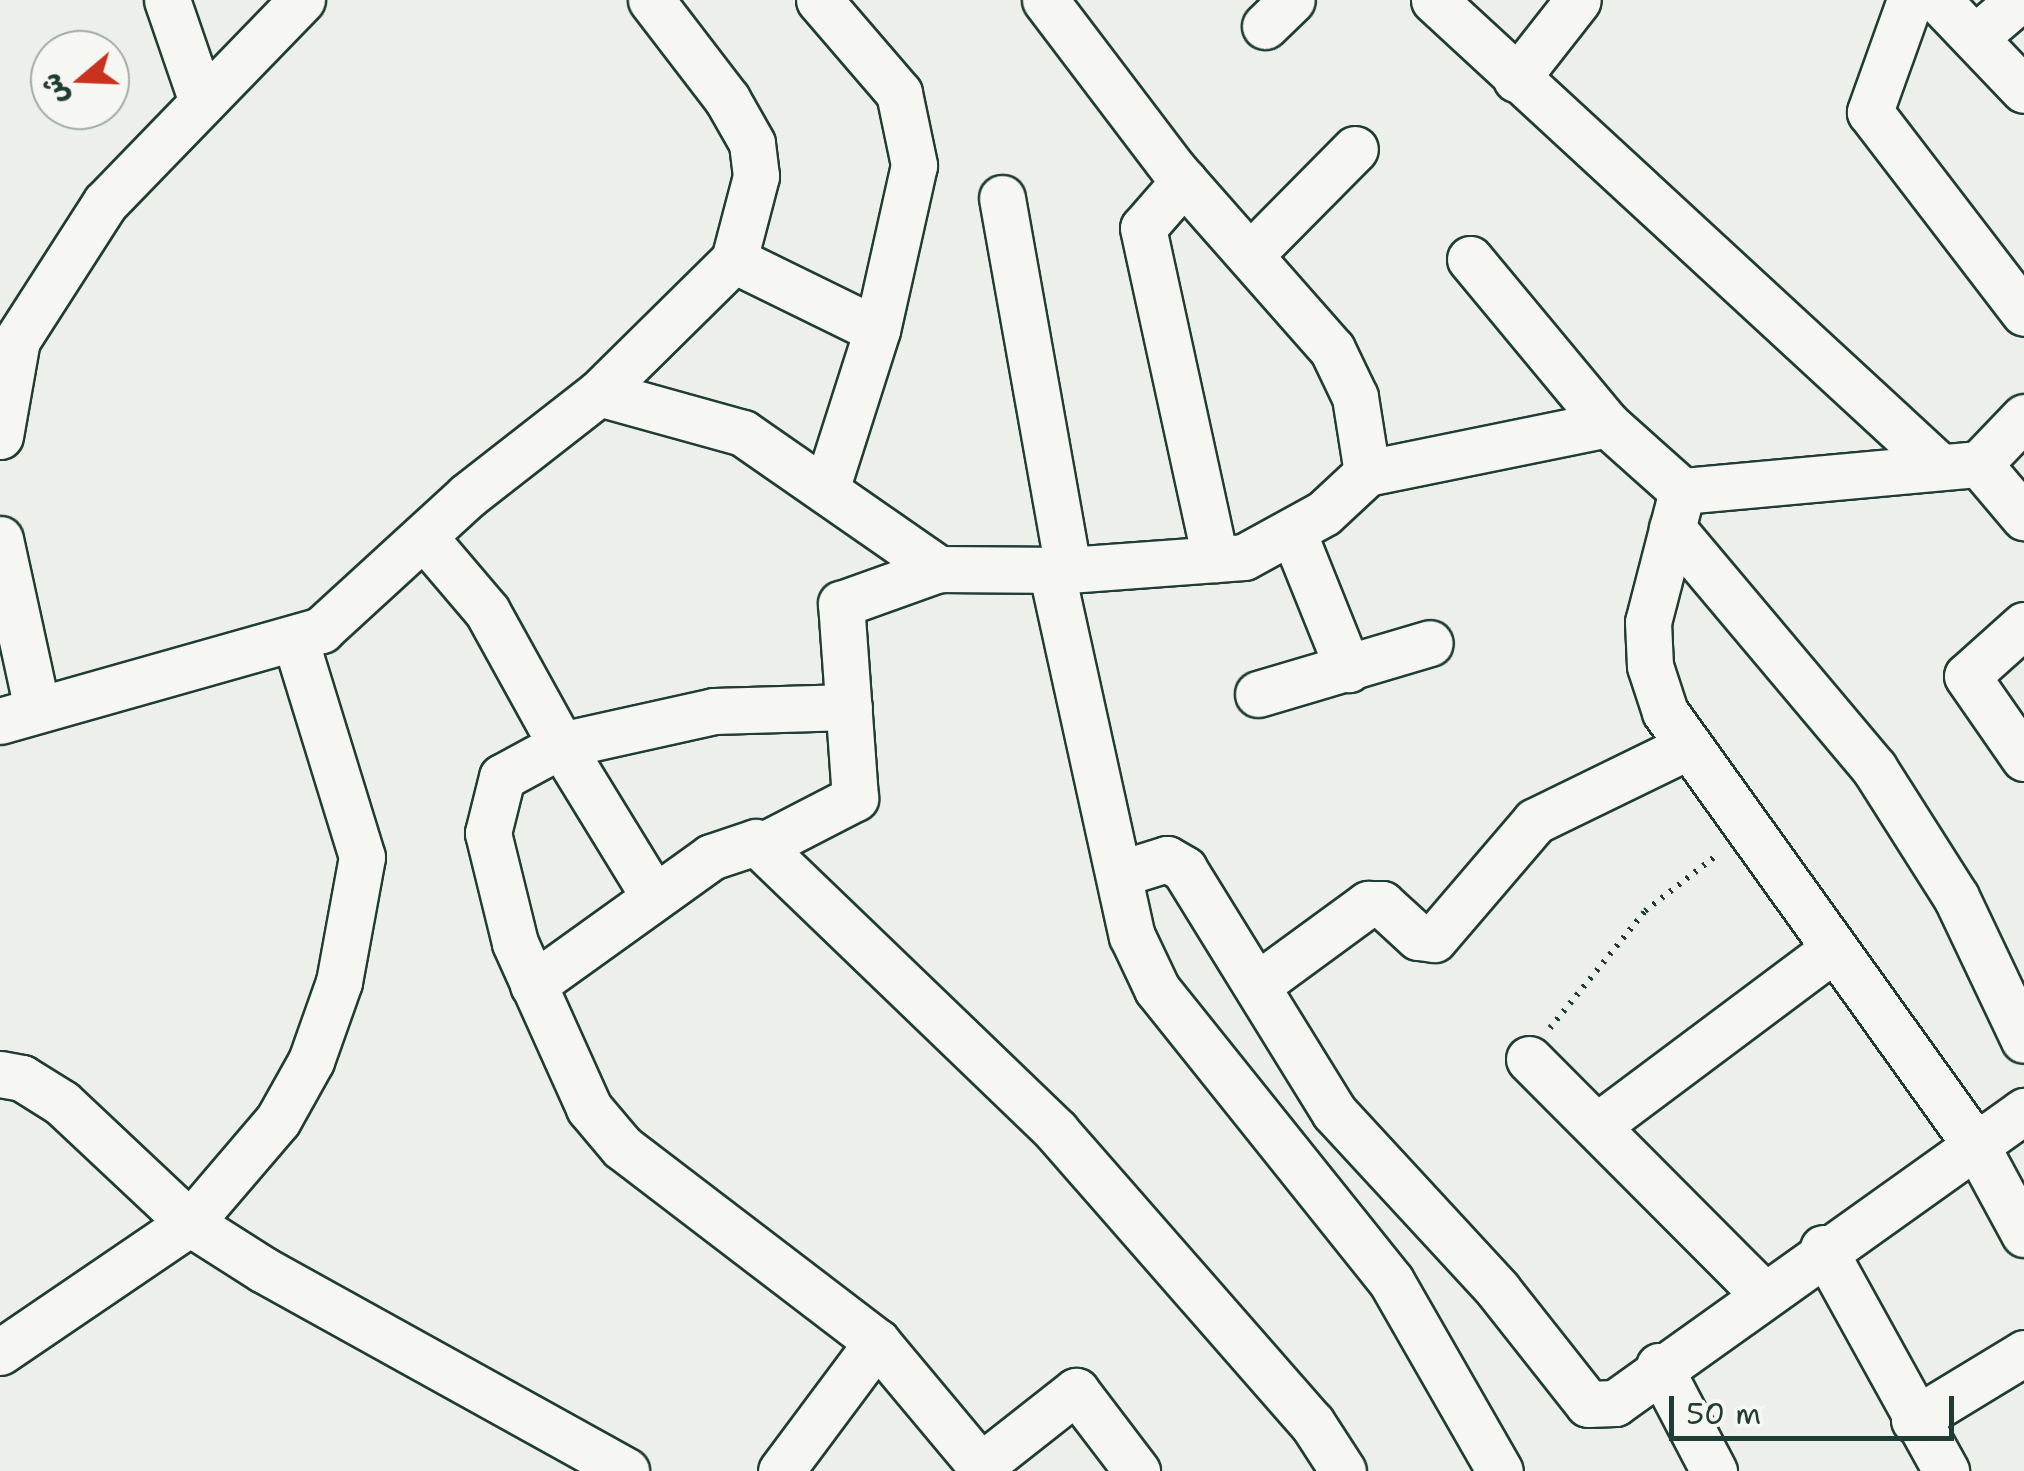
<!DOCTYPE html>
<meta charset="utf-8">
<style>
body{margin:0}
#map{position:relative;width:2024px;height:1471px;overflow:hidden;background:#edefea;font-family:"Shantell Sans","Playpen Sans Arabic",sans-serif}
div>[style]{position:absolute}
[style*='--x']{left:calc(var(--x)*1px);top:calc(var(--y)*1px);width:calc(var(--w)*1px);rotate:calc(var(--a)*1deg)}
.path>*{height:6px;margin-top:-3px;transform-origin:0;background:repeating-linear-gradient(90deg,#1f3d34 0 2.5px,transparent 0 10.5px)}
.roads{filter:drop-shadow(2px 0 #1f3d34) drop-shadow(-2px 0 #1f3d34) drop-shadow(0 2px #1f3d34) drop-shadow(0 -2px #1f3d34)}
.street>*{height:45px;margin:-22.5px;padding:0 22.5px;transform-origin:22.5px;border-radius:22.5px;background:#f6f6f2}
span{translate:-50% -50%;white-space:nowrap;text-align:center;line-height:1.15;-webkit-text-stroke:10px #f6f6f2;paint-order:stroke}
.north{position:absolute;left:30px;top:30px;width:100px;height:100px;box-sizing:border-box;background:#f6f6f2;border:2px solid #a0aca6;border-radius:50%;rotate:251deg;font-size:28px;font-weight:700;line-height:40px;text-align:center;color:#1f3d34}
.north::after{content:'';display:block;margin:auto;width:35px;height:45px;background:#c8321e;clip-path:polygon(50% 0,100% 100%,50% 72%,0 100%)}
.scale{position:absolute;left:1669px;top:1396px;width:285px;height:45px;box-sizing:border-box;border:5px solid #1f3d34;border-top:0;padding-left:12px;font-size:30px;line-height:35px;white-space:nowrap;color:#1f3d34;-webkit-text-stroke:8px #f6f6f2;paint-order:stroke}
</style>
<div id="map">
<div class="path">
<i style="--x:1550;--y:1028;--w:151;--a:-50.9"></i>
<i style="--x:1645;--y:911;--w:91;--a:-37.9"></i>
</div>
<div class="roads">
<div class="street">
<i style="--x:167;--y:0;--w:105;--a:71"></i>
<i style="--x:819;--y:0;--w:123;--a:49.3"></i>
<i style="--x:899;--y:93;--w:74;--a:78.2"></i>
<i style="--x:914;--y:165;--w:169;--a:102.6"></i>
<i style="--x:877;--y:330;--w:165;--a:107.7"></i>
<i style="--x:1045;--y:0;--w:213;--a:52.8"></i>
<i style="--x:1174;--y:170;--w:239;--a:48.6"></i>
<i style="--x:1332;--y:349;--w:53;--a:64.4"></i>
<i style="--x:1355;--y:397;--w:77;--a:81"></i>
<i style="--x:1434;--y:0;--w:686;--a:42.7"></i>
<i style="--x:1910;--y:0;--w:119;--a:109.7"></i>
<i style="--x:1870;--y:112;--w:253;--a:52.5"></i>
<i style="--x:1938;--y:0;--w:124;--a:46.3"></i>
<i style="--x:1265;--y:26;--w:37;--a:-44"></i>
<i style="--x:1978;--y:35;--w:54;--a:-40.5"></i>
<i style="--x:1516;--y:79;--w:100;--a:-51.9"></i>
<i style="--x:1184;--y:181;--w:62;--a:131.1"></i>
<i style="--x:1143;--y:228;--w:339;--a:77.7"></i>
<i style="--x:1002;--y:198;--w:378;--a:79.9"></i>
<i style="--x:1250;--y:255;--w:149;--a:-45.3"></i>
<i style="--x:1470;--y:259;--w:214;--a:50.3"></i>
<i style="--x:1607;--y:424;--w:101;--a:41.8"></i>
<i style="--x:1682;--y:491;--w:135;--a:104.5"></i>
<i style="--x:1648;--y:622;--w:44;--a:87.4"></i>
<i style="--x:1650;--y:666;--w:48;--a:71.9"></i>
<i style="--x:1665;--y:712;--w:535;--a:54.35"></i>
<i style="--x:1977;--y:1147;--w:99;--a:61.6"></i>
<i style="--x:734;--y:260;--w:159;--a:26.1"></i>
<i style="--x:599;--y:393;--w:190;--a:-44.6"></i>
<i style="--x:734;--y:260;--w:87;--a:-75.3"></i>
<i style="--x:756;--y:176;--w:33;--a:-97"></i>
<i style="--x:752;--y:143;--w:51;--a:-119.6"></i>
<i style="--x:727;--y:99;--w:125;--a:-127.5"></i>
<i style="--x:0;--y:436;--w:97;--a:-80"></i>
<i style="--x:17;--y:340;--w:163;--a:-57.3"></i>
<i style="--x:105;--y:203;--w:283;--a:-45.9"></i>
<i style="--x:1979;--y:464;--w:70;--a:49.7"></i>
<i style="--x:1682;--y:491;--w:298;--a:-5.2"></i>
<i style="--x:1979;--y:464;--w:65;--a:-46.2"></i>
<i style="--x:1672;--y:528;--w:314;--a:49.9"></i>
<i style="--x:1874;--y:768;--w:153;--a:57.6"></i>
<i style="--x:1956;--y:897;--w:158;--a:64.6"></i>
<i style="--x:1293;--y:532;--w:148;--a:68.1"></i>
<i style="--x:424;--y:537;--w:97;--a:49.6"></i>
<i style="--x:487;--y:611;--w:153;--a:61.1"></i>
<i style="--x:561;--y:745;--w:67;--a:151.5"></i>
<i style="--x:502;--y:777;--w:58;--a:104"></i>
<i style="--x:488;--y:833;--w:113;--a:76.2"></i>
<i style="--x:515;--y:943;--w:181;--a:65.8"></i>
<i style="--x:589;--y:1108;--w:51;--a:49.8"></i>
<i style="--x:622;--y:1147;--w:321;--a:37.4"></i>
<i style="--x:877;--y:1342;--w:168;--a:50.1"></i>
<i style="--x:0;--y:539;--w:173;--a:77.7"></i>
<i style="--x:1051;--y:569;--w:376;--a:77.6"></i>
<i style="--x:1132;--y:936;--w:59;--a:64.7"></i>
<i style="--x:1157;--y:989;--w:374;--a:51.3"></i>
<i style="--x:1391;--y:1281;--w:219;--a:60.2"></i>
<i style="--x:2024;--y:625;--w:76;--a:138.2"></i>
<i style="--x:1967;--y:676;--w:100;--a:55.2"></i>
<i style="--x:1258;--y:694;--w:179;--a:-16.5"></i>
<i style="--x:0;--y:721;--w:334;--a:-15.8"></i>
<i style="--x:321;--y:630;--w:198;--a:-42.5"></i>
<i style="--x:467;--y:496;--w:167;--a:-38"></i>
<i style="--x:599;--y:393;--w:149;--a:15.5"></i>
<i style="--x:743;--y:433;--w:239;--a:34.8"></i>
<i style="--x:939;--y:569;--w:129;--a:0.4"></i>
<i style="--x:1068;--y:570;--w:176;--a:-4.2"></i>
<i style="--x:1244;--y:557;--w:91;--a:-28.8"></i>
<i style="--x:1324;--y:513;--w:59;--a:-42.9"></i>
<i style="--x:1367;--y:473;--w:245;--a:-11.5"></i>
<i style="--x:762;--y:846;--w:105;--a:-27.3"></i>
<i style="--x:855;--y:798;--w:195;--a:-94.1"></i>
<i style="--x:841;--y:604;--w:104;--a:-19.7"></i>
<i style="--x:1122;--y:873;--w:47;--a:-17.3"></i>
<i style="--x:1167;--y:859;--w:20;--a:30"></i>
<i style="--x:1184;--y:869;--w:286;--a:58.3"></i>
<i style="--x:1334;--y:1112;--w:242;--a:47.3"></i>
<i style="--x:1498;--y:1290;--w:145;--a:51.7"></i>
<i style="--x:1588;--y:1404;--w:27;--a:-2"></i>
<i style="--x:1615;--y:1403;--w:503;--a:-35.52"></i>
<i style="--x:653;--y:895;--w:176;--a:-121.5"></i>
<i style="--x:561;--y:745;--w:157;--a:-12.5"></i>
<i style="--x:714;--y:711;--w:135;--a:-1.7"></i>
<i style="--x:1260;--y:983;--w:134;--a:-36.2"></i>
<i style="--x:1368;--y:904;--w:14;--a:0"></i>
<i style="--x:1382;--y:904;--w:49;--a:42.5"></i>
<i style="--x:1418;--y:937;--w:16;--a:7"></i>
<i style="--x:1434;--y:939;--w:155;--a:-49.4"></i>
<i style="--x:1535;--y:821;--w:167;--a:-26"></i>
<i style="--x:533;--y:985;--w:219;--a:-35.7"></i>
<i style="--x:711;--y:857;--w:47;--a:-18.4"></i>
<i style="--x:756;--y:842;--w:417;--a:43.9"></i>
<i style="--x:1056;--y:1131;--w:388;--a:48.8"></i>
<i style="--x:1312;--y:1423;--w:57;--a:57.1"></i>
<i style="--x:1529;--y:1059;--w:330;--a:45.1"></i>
<i style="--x:0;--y:1074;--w:22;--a:10"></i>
<i style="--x:22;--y:1078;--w:47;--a:32"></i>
<i style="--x:62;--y:1103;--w:175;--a:43.2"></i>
<i style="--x:190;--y:1223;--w:88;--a:32.4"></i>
<i style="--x:264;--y:1270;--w:414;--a:29"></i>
<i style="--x:1597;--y:1126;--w:294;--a:-36.8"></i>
<i style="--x:1823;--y:1248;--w:255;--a:61.1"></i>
<i style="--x:0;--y:1352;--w:230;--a:-34.2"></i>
<i style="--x:190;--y:1223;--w:135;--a:-49.5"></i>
<i style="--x:278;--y:1120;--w:68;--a:-60.8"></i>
<i style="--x:311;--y:1061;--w:84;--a:-70.5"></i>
<i style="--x:339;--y:982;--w:127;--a:-79.6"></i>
<i style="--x:362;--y:857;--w:228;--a:-107.1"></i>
<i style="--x:1659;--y:1366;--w:119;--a:62.4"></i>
<i style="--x:1914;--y:1420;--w:129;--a:-31.3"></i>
<i style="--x:982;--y:1465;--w:120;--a:-38.2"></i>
<i style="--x:1076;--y:1391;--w:101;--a:52.7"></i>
<i style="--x:781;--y:1471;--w:161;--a:-53.3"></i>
</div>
</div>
<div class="north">ش</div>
<div class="scale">50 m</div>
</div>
